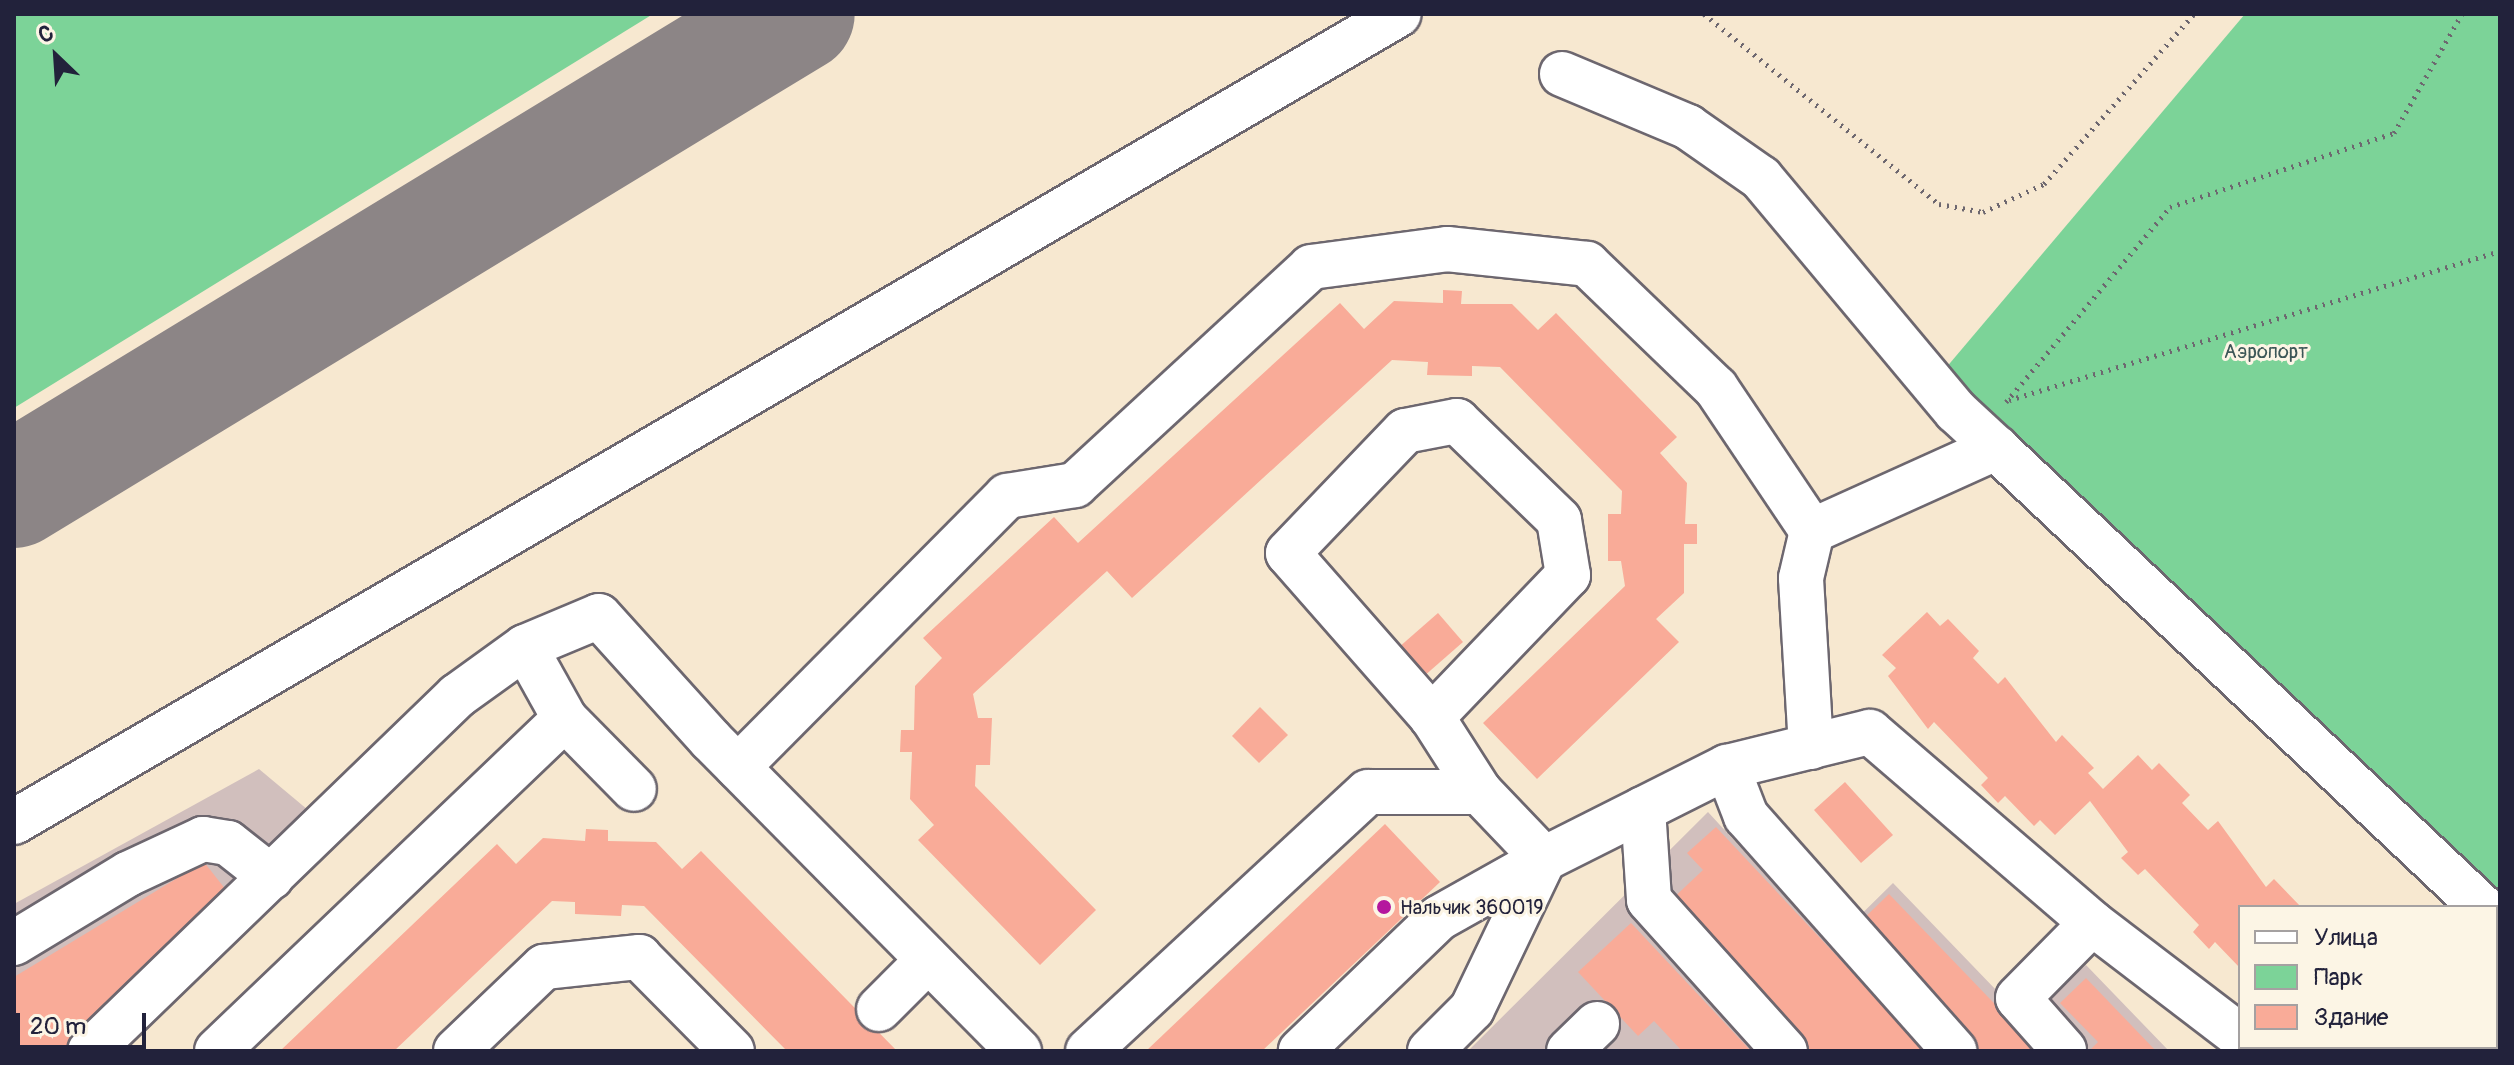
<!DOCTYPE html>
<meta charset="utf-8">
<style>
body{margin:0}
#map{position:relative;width:2514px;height:1065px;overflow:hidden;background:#f7e8d0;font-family:Pangolin,sans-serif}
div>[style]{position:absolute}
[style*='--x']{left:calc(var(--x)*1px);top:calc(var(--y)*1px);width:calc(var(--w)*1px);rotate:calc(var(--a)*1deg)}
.industrial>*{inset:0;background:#d1bfbd}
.green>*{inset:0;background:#7cd398}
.taxiway>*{height:116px;margin:-58px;padding:0 58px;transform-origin:58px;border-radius:58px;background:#8c8586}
.building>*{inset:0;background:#f9ab98}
.path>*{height:5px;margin-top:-2.5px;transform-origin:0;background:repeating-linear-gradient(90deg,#6d676f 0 2px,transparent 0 8px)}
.roads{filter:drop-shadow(2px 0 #6d676f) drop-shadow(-2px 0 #6d676f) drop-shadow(0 2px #6d676f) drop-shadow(0 -2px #6d676f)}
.minor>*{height:44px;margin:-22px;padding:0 22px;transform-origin:22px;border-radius:22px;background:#fff}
.dots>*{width:22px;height:22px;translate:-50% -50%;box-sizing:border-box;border:4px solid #fcf5e5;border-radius:50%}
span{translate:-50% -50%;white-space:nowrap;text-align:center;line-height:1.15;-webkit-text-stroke:6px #fcf5e5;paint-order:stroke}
.park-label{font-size:20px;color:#3d5757}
.poi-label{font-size:20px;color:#22223b}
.left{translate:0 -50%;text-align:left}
.frame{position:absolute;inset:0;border:16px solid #22223b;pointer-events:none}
.legend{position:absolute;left:2238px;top:905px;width:260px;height:144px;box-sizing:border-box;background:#fcf5e5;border:2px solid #a5a1a1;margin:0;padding:10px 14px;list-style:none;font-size:24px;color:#22223b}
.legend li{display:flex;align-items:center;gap:16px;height:40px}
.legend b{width:40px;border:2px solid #a5a1a1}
.north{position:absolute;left:16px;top:16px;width:80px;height:80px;-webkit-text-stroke:6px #fcf5e5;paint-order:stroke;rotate:335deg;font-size:22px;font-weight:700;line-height:32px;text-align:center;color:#22223b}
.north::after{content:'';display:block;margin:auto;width:28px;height:36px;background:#22223b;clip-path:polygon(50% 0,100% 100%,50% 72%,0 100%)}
.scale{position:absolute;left:16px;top:1013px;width:130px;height:36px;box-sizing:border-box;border:4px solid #22223b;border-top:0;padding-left:10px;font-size:24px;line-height:28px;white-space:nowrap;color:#22223b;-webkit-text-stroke:6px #fcf5e5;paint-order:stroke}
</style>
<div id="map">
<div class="industrial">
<i style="clip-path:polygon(259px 769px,308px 810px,60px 1051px,14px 1051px,14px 904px)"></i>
<i style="clip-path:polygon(1708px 812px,1830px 945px,1893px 883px,2024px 1019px,2086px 965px,2169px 1051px,1468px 1051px)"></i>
</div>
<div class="green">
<i style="clip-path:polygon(14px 14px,653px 14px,14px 408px)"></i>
<i style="clip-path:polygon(2245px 14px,2500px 14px,2500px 899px,1945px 369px)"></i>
</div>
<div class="taxiway">
<i style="--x:14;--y:490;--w:916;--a:-31.3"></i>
</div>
<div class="building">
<i style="clip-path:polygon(1443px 290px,1462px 291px,1461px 304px,1512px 304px,1538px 330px,1556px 313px,1677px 437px,1660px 453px,1687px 483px,1685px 524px,1697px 524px,1697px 544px,1684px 544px,1684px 593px,1656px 619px,1679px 642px,1537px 779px,1483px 723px,1625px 586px,1621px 561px,1608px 561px,1608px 514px,1621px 514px,1622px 491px,1500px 367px,1472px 366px,1472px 376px,1427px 375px,1428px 362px,1392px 360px,1132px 598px,1107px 571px,973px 694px,978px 718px,992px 718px,990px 765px,976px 765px,975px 786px,1096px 910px,1040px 965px,918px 840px,934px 825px,910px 799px,912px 752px,900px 752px,901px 730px,914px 730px,915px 686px,942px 658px,923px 638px,1054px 517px,1078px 543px,1340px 303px,1364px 329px,1394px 301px,1443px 303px)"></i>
<i style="clip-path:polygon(1927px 612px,1940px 626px,1948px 619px,1979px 651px,1973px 658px,1998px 684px,2005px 677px,2056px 742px,2062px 735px,2094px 768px,2088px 773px,2103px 789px,2138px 755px,2152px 770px,2159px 763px,2190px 795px,2182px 803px,2208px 830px,2218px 821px,2266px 887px,2274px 879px,2301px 907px,2240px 907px,2240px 968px,2215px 942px,2209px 949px,2193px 932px,2199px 925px,2145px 869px,2138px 875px,2121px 858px,2128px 852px,2090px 801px,2055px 835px,2040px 820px,2034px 826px,2005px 796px,1998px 803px,1981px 785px,1988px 778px,1934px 722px,1928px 729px,1888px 676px,1896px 668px,1882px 655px)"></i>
<i style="clip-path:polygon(1438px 613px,1463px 642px,1423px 677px,1398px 648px)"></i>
<i style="clip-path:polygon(1260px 707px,1288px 735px,1259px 763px,1232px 736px)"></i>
<i style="clip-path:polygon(1845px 782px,1893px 835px,1861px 863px,1814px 810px)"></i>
<i style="clip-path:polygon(1385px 824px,1440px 882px,1262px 1051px,1146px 1051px)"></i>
<i style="clip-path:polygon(1716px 827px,1926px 1051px,1808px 1051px,1669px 902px,1703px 870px,1687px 853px)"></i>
<i style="clip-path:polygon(586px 829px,608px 830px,608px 841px,656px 842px,682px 869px,701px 851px,897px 1051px,787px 1051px,644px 906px,622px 905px,621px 916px,575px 914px,575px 902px,552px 901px,394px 1051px,280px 1051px,497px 844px,516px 864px,543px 838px,585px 841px)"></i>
<i style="clip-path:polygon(204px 862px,226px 890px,65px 1051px,14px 1051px,14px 977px)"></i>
<i style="clip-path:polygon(1889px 894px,2040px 1051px,1980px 1051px,1858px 924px)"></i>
<i style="clip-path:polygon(1631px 923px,1751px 1051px,1682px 1051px,1654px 1021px,1638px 1036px,1578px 972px)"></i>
<i style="clip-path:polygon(2086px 978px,2156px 1051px,2089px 1051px,2098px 1042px,2060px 1003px)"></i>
<i style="clip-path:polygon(2496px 1042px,2500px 1051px,2384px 1047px,2496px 1047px)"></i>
</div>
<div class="path">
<i style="--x:1704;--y:14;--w:302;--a:39"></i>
<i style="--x:1939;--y:204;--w:45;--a:10.3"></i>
<i style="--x:1983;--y:212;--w:67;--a:-24.7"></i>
<i style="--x:2044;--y:184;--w:227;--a:-48.6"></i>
<i style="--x:2009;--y:400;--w:513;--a:-16.88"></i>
<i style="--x:2006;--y:402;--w:255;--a:-49.9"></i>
<i style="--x:2170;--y:207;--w:236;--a:-18.3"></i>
<i style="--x:2394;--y:133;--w:137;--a:-60.3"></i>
</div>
<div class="roads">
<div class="minor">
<i style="--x:1562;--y:74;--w:137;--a:22.8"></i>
<i style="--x:1688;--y:127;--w:89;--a:34.9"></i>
<i style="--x:1761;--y:178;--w:304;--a:50.1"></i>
<i style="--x:1956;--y:411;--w:54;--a:42.8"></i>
<i style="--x:1432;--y:717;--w:218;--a:-131.3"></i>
<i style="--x:1288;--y:553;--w:169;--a:-46.2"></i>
<i style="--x:1405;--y:431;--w:53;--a:-10.9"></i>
<i style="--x:1457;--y:421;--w:142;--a:44.1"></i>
<i style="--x:1559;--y:520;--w:56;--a:80.7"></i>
<i style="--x:1568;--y:575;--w:197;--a:133.8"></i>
<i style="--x:1432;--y:717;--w:89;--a:57.4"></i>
<i style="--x:565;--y:719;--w:98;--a:45.4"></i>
<i style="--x:1811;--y:747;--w:169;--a:-93.4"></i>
<i style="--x:1801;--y:578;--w:48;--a:-76.8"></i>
<i style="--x:1812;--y:531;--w:202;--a:-24.3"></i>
<i style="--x:1996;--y:448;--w:668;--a:43.36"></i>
<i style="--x:738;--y:767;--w:382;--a:-45.2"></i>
<i style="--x:1007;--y:496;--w:69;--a:-9.2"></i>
<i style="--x:1075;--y:485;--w:321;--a:-42.7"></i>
<i style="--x:1311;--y:267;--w:137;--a:-7.5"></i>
<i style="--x:1447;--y:249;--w:141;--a:6.1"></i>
<i style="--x:1587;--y:264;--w:179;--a:43.9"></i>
<i style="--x:1716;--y:388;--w:172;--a:56.1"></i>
<i style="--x:1727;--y:767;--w:53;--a:68.8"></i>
<i style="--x:1746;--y:816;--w:314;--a:48.4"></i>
<i style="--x:1643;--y:809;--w:91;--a:86.2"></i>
<i style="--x:1649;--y:900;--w:203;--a:48"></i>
<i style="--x:14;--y:822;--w:1603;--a:-30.26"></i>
<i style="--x:14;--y:943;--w:133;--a:-31.2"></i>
<i style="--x:128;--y:874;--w:83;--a:-25"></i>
<i style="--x:203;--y:839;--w:25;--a:9"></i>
<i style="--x:228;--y:843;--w:55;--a:38.3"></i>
<i style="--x:879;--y:1009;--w:69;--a:-45"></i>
<i style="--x:2064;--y:1050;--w:69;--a:-131.5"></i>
<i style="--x:2018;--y:998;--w:105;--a:-45.4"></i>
<i style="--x:90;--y:1051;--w:511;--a:-44.05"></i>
<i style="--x:457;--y:696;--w:84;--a:-35.8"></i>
<i style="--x:525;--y:647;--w:80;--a:-22.7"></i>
<i style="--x:599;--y:616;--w:167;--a:47.9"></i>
<i style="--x:711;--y:740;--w:438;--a:45.3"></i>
<i style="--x:217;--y:1051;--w:481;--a:-43.7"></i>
<i style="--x:565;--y:719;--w:82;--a:-119.1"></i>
<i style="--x:456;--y:1051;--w:122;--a:-43.7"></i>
<i style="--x:544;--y:967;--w:96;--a:-6"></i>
<i style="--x:639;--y:957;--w:132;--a:45.3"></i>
<i style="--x:1088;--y:1051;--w:381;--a:-42.8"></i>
<i style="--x:1368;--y:792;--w:112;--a:0"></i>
<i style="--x:1480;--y:792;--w:93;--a:46.3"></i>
<i style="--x:1544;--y:859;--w:120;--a:150.7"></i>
<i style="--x:1439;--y:918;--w:192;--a:136.1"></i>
<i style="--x:1430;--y:1051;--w:59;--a:-45"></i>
<i style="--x:1472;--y:1009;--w:166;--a:-64.4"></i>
<i style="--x:1544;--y:859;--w:205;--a:-26.7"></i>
<i style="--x:1727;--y:767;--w:147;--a:-13.8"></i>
<i style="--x:1870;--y:732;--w:293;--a:40.7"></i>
<i style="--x:2092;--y:923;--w:186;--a:37.4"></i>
<i style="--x:1569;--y:1051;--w:39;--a:-44"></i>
</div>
</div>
<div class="dots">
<i style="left:1384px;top:907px;background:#b5179e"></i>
</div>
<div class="park-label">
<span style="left:2266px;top:351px">Аэропорт</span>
</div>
<div class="poi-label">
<span class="left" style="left:1400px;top:907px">Нальчик 360019</span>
</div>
<div class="frame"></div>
<ul class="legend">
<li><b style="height:10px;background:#fff"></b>Улица</li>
<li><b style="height:22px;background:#7cd398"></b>Парк</li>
<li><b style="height:22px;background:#f9ab98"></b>Здание</li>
</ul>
<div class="north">С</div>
<div class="scale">20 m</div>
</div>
